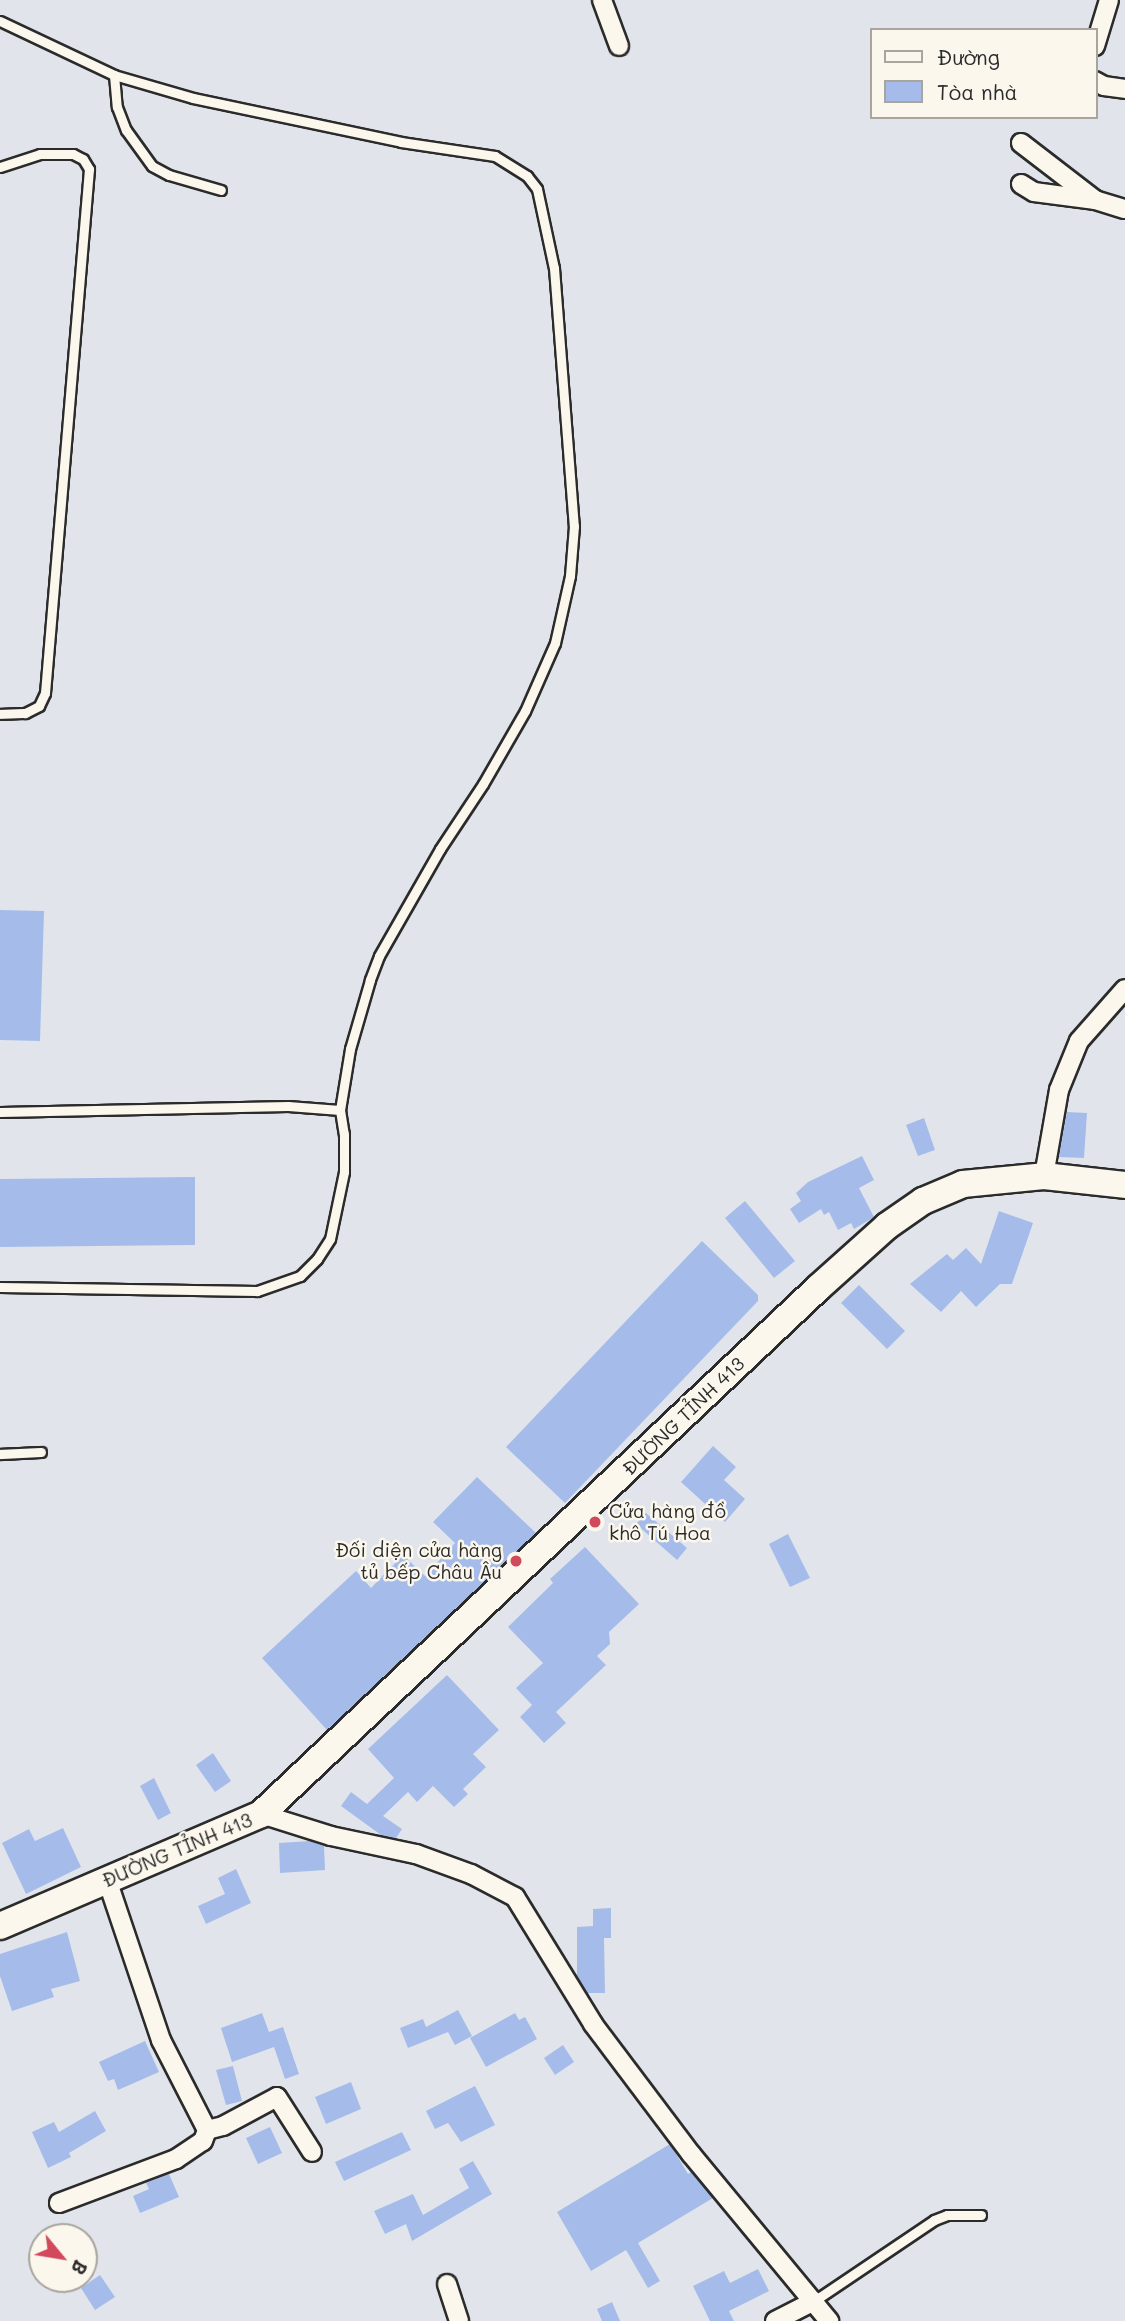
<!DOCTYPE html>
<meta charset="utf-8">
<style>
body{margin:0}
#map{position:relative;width:1125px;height:2321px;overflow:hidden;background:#e1e5eb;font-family:Mali,sans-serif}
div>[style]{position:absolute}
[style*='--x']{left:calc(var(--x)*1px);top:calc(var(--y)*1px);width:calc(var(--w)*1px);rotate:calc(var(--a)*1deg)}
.building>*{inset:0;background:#a5bcea}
.roads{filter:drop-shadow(2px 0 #2b2b2b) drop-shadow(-2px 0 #2b2b2b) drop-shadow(0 2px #2b2b2b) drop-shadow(0 -2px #2b2b2b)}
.service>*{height:9px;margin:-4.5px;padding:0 4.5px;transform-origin:4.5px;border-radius:4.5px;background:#fbf7ec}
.minor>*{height:18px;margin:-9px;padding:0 9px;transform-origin:9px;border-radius:9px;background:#fbf7ec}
.secondary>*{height:26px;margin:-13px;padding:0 13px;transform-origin:13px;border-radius:13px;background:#fbf7ec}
.dots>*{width:19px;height:19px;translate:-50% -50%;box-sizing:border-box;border:4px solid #fbf7ec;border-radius:50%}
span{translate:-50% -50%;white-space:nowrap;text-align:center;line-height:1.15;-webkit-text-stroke:5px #fbf7ec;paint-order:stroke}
.street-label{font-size:19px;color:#2b2b2b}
.poi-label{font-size:19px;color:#2b2b2b}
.left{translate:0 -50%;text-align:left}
.right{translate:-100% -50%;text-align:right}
.legend{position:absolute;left:870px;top:28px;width:228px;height:91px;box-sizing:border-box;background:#fbf7ec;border:2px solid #a8a59f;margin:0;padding:9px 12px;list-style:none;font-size:21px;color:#2b2b2b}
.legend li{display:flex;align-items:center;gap:14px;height:35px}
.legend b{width:35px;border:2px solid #a8a59f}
.north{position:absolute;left:28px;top:2223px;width:70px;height:70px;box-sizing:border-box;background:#fbf7ec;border:2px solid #a8a59f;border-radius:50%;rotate:120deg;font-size:19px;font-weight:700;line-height:28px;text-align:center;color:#2b2b2b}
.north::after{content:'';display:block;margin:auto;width:24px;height:32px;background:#d1495b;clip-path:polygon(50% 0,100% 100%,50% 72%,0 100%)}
</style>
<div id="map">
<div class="building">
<i style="clip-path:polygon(0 910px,44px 911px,40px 1041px,0 1040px)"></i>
<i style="clip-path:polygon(1067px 1112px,1087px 1113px,1084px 1158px,1059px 1157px)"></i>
<i style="clip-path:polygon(924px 1118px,935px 1150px,918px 1156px,906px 1125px)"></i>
<i style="clip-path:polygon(862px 1156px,874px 1180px,859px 1188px,874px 1217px,854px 1229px,851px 1223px,838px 1230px,829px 1212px,824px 1215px,821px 1209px,799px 1223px,790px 1209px,801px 1201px,796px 1193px,808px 1182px)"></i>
<i style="clip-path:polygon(195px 1177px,195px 1245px,0 1247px,0 1179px)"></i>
<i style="clip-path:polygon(745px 1201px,795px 1261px,774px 1278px,725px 1218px)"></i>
<i style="clip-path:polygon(999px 1211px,1033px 1223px,1012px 1284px,1000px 1284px,976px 1307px,961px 1291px,941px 1312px,910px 1284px,947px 1254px,953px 1260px,966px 1248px,981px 1264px)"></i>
<i style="clip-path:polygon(702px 1241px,758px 1295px,758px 1301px,565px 1503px,506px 1447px)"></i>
<i style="clip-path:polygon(859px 1285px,905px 1331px,887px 1349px,841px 1303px)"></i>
<i style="clip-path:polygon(713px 1446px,736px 1467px,724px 1480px,745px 1499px,725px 1522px,681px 1482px)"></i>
<i style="clip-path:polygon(477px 1477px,536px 1533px,327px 1730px,262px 1658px,356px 1571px,371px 1588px,403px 1555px,425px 1576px,455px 1543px,433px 1522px)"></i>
<i style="clip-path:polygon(646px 1513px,687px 1548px,677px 1560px,636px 1524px)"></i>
<i style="clip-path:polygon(788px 1534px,810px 1578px,790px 1587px,769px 1544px)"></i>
<i style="clip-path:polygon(585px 1547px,639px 1604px,609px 1632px,610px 1644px,597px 1656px,606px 1665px,556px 1712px,566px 1723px,544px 1743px,520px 1717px,532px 1705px,516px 1688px,543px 1663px,508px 1627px,553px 1583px,550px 1579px)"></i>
<i style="clip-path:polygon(447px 1675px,499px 1730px,473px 1754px,486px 1767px,463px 1789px,468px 1794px,454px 1807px,433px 1786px,417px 1802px,408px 1792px,383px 1816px,402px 1829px,396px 1838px,381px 1835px,341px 1806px,351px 1792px,367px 1804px,394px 1778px,368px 1749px)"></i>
<i style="clip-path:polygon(213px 1753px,231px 1781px,215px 1792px,196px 1765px)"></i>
<i style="clip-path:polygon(154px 1778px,171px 1813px,158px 1820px,140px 1786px)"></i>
<i style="clip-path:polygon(63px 1828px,81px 1867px,26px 1894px,2px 1843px,29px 1829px,35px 1841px)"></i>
<i style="clip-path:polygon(310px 1841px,324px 1846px,325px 1870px,280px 1873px,279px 1843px)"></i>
<i style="clip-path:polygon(236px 1869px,251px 1903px,206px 1924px,198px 1906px,225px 1894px,218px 1878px)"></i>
<i style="clip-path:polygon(611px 1908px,611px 1938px,604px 1938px,605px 1993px,587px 1993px,577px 1977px,577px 1927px,593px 1926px,593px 1909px)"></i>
<i style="clip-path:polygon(67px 1932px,80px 1981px,51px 1989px,54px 1997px,12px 2011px,0 1976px,0 1954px)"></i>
<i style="clip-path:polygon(458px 2010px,472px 2036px,455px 2045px,448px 2032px,408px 2048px,400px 2028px,423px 2019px,426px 2027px)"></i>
<i style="clip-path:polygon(262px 2013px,269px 2032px,283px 2027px,299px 2074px,285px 2079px,274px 2047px,232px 2062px,221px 2028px)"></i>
<i style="clip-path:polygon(515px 2013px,519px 2020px,525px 2017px,537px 2039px,486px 2067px,470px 2038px)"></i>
<i style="clip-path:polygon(145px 2041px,159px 2072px,118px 2090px,114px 2079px,108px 2081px,99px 2062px)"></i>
<i style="clip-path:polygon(563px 2045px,574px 2062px,555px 2075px,544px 2058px)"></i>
<i style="clip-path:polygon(233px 2066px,242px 2101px,226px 2105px,216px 2070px)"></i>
<i style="clip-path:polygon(351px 2082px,361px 2109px,326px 2124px,315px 2097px)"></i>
<i style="clip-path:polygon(475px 2086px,495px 2125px,461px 2142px,448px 2123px,435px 2129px,426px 2111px)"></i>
<i style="clip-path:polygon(95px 2111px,106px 2131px,69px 2153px,71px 2157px,48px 2168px,32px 2132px,54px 2122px,59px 2132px)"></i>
<i style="clip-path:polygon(270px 2127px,282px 2153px,258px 2164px,246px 2138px)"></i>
<i style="clip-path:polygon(402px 2132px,411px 2150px,344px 2181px,335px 2162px)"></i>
<i style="clip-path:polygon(670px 2144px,688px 2174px,691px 2172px,713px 2198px,638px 2243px,660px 2281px,648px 2288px,626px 2250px,591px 2271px,557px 2212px)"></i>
<i style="clip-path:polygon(473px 2161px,492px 2194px,412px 2241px,406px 2224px,385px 2234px,374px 2211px,413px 2194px,423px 2215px,469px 2188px,459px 2169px)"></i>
<i style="clip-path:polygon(169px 2174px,179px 2197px,140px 2213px,133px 2196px,149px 2189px,146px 2183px)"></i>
<i style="clip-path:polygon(758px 2269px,769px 2291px,729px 2311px,734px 2321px,710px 2321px,693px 2286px,724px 2271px,730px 2283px)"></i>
<i style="clip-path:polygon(100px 2275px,115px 2297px,95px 2310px,81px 2288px)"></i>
<i style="clip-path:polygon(612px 2302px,620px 2321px,602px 2321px,597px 2309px)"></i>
</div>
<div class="roads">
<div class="service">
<i style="--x:0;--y:21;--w:126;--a:25.3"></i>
<i style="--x:114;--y:75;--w:82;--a:16.2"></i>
<i style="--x:193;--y:98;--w:213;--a:11.9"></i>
<i style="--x:401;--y:142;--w:95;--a:8.5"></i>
<i style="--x:495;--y:156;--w:38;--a:32"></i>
<i style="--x:527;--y:176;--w:16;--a:52"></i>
<i style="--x:537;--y:189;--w:81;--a:77.9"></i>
<i style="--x:554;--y:268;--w:259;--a:85.6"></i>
<i style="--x:574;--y:526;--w:50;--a:94.6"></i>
<i style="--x:570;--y:576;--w:69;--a:102.6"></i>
<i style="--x:555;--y:643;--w:74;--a:113.8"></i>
<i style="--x:525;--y:711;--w:84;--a:119.9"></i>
<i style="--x:483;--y:784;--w:78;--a:123.5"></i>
<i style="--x:440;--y:849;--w:123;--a:119.7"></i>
<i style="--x:379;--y:956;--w:26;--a:111"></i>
<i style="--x:370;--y:980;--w:72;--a:106.2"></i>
<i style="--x:350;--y:1049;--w:62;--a:99.3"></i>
<i style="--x:340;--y:1110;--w:24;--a:81"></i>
<i style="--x:344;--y:1134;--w:38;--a:90"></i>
<i style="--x:344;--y:1172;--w:68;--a:101.8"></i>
<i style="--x:330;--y:1239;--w:24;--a:123"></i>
<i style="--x:317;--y:1259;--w:24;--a:135"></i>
<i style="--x:300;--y:1276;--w:46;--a:160.8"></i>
<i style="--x:257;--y:1291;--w:257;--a:-179.1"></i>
<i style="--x:114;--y:75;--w:32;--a:85"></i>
<i style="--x:117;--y:107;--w:25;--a:69"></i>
<i style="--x:126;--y:130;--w:44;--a:54.2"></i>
<i style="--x:152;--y:166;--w:19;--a:28"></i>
<i style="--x:169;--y:175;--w:54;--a:16.1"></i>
<i style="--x:0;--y:167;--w:42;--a:-18"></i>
<i style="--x:40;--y:154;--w:33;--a:0"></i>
<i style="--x:73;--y:154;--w:11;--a:27"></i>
<i style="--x:83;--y:159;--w:12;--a:59"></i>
<i style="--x:89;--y:169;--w:526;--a:94.8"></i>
<i style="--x:45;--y:693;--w:14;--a:115"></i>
<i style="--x:39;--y:706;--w:16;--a:153"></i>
<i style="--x:25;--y:713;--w:25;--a:178"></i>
<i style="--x:0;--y:1112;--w:288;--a:-1.2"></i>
<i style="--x:288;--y:1106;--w:52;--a:4.4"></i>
<i style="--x:0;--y:1454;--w:41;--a:-2.8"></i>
<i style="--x:814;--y:2301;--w:145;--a:-34"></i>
<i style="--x:934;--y:2220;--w:14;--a:-21"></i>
<i style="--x:947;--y:2215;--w:34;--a:0"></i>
</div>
<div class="minor">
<i style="--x:602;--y:0;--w:49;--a:69.7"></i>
<i style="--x:1095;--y:46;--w:48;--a:-73.1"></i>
<i style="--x:1095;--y:81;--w:10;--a:29"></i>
<i style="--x:1104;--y:86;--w:21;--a:8"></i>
<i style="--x:1021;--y:143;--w:93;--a:37.6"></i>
<i style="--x:1021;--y:184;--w:15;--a:32"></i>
<i style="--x:1034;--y:192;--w:62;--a:7.5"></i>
<i style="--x:1095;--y:200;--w:31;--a:17"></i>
<i style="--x:1044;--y:1176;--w:87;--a:-80.1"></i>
<i style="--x:1059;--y:1090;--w:53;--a:-67.8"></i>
<i style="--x:1079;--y:1041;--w:69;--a:-48.5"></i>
<i style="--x:261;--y:1814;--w:73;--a:17.4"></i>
<i style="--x:331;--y:1836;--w:87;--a:12"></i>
<i style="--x:416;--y:1854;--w:59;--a:20"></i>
<i style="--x:471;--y:1874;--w:50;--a:27.6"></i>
<i style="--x:515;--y:1897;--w:149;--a:58.4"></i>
<i style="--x:593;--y:2024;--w:163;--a:53"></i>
<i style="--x:691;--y:2154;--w:217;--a:50.4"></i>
<i style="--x:207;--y:2130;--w:16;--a:-14"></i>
<i style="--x:223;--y:2126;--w:61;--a:-28.2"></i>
<i style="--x:277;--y:2097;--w:65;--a:57.5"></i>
<i style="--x:59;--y:2203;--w:125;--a:-20.6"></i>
<i style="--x:176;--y:2159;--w:32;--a:-34"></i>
<i style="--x:203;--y:2141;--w:12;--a:-70"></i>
<i style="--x:207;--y:2130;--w:101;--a:-117.1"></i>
<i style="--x:161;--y:2040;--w:169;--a:-108.6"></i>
<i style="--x:447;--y:2284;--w:39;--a:72"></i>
<i style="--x:775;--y:2321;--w:44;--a:-27.1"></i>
</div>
<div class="secondary">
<i style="--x:0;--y:1926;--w:284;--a:-23.2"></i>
<i style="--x:261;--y:1814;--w:766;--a:-43.36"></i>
<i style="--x:818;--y:1288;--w:93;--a:-41.9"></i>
<i style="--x:887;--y:1226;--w:44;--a:-34.8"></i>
<i style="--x:923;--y:1201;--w:43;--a:-23"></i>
<i style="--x:963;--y:1184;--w:81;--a:-5.6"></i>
<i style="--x:1044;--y:1176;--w:81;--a:6.3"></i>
</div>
</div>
<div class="dots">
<i style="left:595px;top:1522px;background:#d1495b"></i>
<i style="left:516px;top:1561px;background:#d1495b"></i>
</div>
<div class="street-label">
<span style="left:683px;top:1416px;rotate:-44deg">ĐƯỜNG TỈNH 413</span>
<span style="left:177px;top:1850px;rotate:-23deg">ĐƯỜNG TỈNH 413</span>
</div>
<div class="poi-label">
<span class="left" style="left:609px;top:1522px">Cửa hàng đồ<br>khô Tú Hoa</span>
<span class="right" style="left:502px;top:1561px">Đối diện cửa hàng<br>tủ bếp Châu Âu</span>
</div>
<ul class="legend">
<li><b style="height:9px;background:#fbf7ec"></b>Đường</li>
<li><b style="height:19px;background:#a5bcea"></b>Tòa nhà</li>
</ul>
<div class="north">B</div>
</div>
